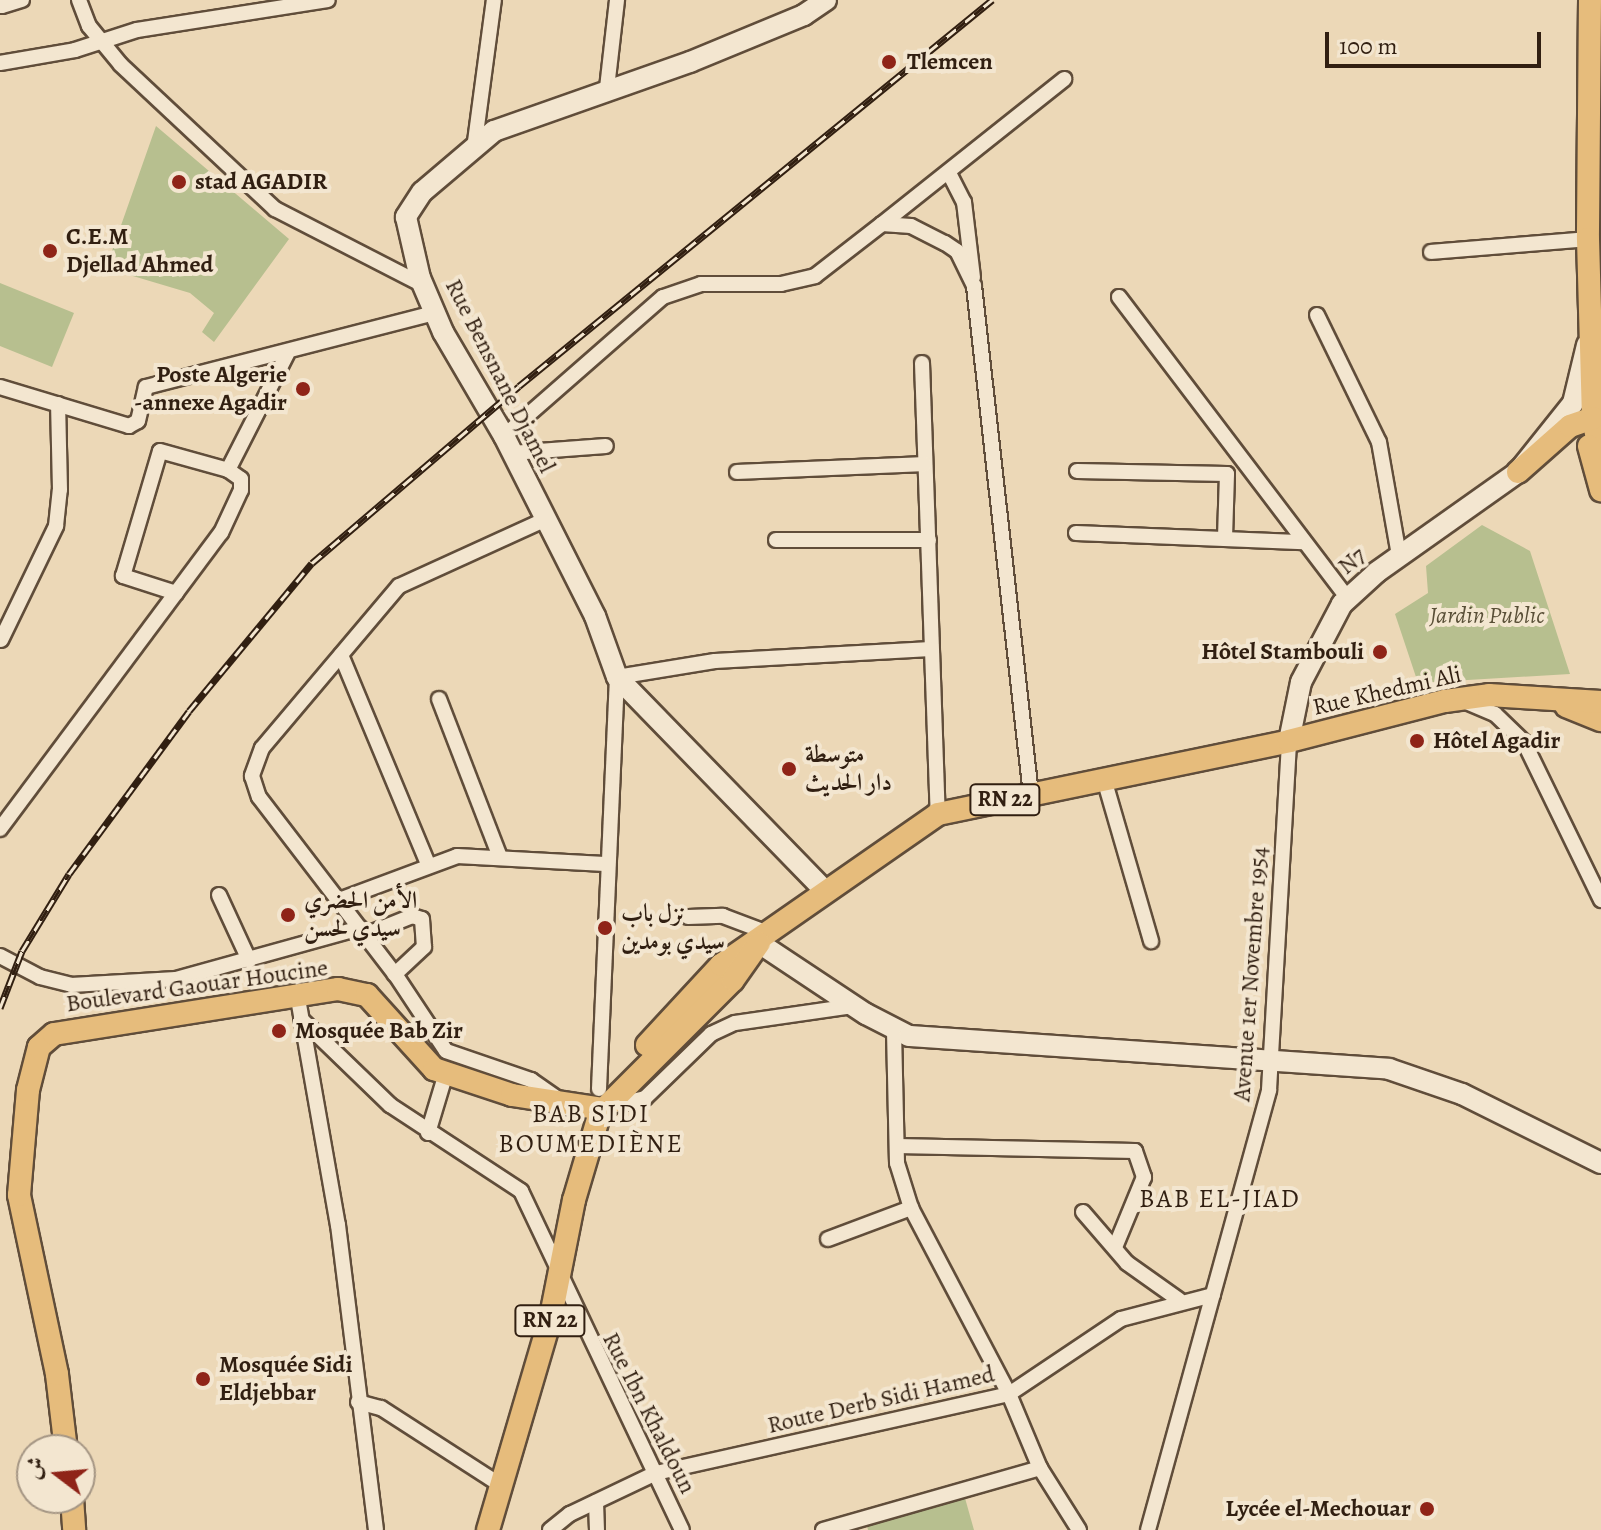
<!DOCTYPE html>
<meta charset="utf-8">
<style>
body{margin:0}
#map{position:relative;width:1601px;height:1530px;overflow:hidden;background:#ecd8b7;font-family:Alegreya,Amiri,serif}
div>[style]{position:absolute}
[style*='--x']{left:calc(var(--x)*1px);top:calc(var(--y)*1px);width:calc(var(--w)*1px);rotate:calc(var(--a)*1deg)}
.green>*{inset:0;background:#b7bf8f}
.roads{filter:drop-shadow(2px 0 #604d3a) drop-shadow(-2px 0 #604d3a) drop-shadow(0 2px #604d3a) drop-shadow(0 -2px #604d3a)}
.street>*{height:14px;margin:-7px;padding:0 7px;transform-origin:7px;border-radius:7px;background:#f3e6d0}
.secondary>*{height:20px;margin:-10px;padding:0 10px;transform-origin:10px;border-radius:10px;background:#f3e6d0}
.primary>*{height:22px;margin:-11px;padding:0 11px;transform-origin:11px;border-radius:11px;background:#e6bc7c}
.rail>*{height:7px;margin-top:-3.5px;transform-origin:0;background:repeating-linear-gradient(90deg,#f3e6d0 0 12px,#311f11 0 24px);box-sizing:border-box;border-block:2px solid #311f11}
.dots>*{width:22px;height:22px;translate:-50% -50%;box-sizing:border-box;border:4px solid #f3e6d0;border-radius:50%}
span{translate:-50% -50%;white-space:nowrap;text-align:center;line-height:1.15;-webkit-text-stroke:8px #f3e6d0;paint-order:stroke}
.shield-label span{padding:2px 6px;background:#f3e6d0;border:2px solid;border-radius:6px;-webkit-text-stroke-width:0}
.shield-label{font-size:22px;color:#311f11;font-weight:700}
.poi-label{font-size:24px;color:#311f11;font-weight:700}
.left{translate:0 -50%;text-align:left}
.right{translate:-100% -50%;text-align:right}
.street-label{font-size:24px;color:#311f11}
.park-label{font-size:24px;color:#594f37;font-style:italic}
.neighbourhood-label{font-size:26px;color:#311f11;letter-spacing:2px}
.north{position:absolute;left:16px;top:1434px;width:80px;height:80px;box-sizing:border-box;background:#f3e6d0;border:2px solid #a59684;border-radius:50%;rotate:286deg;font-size:22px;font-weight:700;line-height:32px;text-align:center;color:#311f11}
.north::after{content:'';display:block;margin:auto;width:28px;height:36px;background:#8f2418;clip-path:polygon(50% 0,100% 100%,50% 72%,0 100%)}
.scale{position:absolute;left:1325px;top:32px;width:216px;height:36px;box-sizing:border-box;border:4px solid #311f11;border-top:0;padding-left:10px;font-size:24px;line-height:28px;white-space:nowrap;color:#311f11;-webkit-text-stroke:6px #f3e6d0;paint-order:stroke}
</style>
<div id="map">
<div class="green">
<i style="clip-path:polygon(156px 126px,289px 239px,214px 342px,202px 332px,214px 313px,190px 293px,106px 268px)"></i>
<i style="clip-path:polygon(0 283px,74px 313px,52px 367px,0 346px)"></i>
<i style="clip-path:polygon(1482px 525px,1530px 551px,1570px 674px,1418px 683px,1395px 614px,1428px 593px,1426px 566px)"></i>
<i style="clip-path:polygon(963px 1491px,974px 1530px,868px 1530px,865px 1518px)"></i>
</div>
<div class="roads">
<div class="street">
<i style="--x:79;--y:0;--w:28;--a:69"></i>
<i style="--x:89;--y:26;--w:50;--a:50.6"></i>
<i style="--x:121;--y:65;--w:211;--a:43.1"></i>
<i style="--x:275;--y:209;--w:166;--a:27.2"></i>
<i style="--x:0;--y:1;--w:5;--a:68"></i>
<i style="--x:2;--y:6;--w:21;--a:-17"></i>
<i style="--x:0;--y:63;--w:76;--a:-9.8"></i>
<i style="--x:75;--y:50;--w:65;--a:-17.9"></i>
<i style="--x:137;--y:30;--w:193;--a:-8.9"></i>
<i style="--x:607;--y:88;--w:89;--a:-83.5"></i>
<i style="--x:474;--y:149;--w:150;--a:-82.4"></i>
<i style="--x:949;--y:173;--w:33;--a:63"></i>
<i style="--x:964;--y:202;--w:76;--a:83.2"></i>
<i style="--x:882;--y:224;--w:233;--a:-38.5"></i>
<i style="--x:1431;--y:252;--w:158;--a:-4.7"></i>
<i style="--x:1119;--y:297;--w:379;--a:52.8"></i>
<i style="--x:1317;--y:315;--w:141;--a:64"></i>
<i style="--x:1379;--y:442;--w:116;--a:80"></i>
<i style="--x:922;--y:363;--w:451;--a:88"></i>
<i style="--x:0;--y:387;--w:135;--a:16.8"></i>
<i style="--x:129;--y:426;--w:10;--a:-29"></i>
<i style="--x:138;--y:421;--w:35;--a:-77"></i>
<i style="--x:146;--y:387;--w:298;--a:-14.4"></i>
<i style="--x:504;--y:436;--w:211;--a:-41.2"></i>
<i style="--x:663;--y:297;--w:40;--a:-18.9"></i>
<i style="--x:701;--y:284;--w:80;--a:0"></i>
<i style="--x:781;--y:284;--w:35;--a:-13"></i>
<i style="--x:815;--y:276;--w:85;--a:-37.8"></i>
<i style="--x:882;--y:224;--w:29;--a:4"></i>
<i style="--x:911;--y:226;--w:38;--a:27"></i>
<i style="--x:945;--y:243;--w:14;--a:34"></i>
<i style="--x:957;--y:251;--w:39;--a:64"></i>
<i style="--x:974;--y:286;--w:512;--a:83.61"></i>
<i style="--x:512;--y:453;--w:94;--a:-4.3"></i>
<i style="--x:1077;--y:471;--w:150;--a:1.1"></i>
<i style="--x:1227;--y:474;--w:65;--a:91.8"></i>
<i style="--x:737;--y:472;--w:188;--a:-2.4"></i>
<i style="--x:544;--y:520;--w:159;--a:155.5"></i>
<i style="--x:399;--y:586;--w:212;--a:130.2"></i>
<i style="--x:262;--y:748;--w:30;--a:110"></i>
<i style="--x:252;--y:776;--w:22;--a:72"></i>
<i style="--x:259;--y:797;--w:223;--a:52.5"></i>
<i style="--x:395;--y:974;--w:92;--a:56.5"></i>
<i style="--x:446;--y:1051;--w:90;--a:18.8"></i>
<i style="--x:531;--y:1080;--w:35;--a:35"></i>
<i style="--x:1076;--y:533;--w:228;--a:2.3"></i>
<i style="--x:776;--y:540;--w:153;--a:0"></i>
<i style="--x:176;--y:593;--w:56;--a:-162.2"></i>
<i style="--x:123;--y:576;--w:130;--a:-73.5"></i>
<i style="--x:160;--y:451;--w:71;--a:15.6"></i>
<i style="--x:1;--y:640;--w:127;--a:-64.2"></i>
<i style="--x:56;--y:526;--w:36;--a:-84"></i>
<i style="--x:60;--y:490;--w:86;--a:-91.3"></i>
<i style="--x:341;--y:655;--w:226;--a:67.4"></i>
<i style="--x:439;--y:699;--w:169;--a:68.9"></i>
<i style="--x:1464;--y:701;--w:34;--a:23"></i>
<i style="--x:1495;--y:714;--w:40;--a:44"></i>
<i style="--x:1524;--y:742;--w:176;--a:64"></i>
<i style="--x:1104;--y:779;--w:169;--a:73.8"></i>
<i style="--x:0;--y:829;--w:369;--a:-53.3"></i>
<i style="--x:221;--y:533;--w:47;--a:-65.1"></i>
<i style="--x:241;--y:490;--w:11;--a:-90"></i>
<i style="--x:241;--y:479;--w:16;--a:-145"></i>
<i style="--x:228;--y:470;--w:130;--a:-63"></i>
<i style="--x:219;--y:895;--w:72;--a:65.2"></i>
<i style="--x:339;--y:900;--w:126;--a:-20.4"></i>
<i style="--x:457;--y:856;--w:148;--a:3.1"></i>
<i style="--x:688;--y:917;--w:35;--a:-2"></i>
<i style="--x:723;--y:916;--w:51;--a:20.6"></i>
<i style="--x:365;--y:935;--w:51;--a:-22"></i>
<i style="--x:412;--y:916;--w:10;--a:17"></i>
<i style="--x:422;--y:919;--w:28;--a:86"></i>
<i style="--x:424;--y:947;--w:40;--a:137"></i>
<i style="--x:0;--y:956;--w:45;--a:27.7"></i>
<i style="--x:40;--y:977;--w:32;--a:14"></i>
<i style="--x:71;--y:985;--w:105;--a:-3.3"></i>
<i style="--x:176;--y:979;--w:191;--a:-15.5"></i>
<i style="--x:297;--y:993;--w:236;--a:80"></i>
<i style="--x:338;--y:1225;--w:307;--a:82.9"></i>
<i style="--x:301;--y:1019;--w:124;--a:44"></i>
<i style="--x:390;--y:1105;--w:157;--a:33.3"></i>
<i style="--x:521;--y:1191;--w:375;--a:64.6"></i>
<i style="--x:894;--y:1031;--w:132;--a:88.7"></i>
<i style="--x:897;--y:1163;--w:47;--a:72.7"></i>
<i style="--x:911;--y:1208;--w:210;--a:62.2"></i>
<i style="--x:1009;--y:1394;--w:80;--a:67.3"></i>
<i style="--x:1040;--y:1468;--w:73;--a:57.8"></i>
<i style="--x:599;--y:1089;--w:412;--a:-87.5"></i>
<i style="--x:617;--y:677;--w:99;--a:-9.3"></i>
<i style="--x:715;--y:661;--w:216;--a:-3.2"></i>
<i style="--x:611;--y:1106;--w:35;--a:-13"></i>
<i style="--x:645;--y:1098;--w:92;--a:-44.1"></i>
<i style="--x:711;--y:1034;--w:26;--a:-25"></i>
<i style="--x:735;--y:1023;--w:119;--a:-8.2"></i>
<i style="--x:428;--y:1133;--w:63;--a:-73.3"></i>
<i style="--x:897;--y:1146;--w:238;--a:1.2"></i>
<i style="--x:1135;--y:1151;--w:28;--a:71"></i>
<i style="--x:1144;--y:1177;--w:74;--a:112.4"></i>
<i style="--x:1083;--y:1212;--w:67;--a:49.2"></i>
<i style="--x:1127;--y:1263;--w:64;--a:35.4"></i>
<i style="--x:828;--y:1239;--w:89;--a:-20.5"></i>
<i style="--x:358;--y:1402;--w:24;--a:15"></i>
<i style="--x:381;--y:1408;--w:140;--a:32.8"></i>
<i style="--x:596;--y:1502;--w:28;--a:88"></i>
<i style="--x:550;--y:1530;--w:26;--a:-39"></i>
<i style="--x:570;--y:1514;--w:95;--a:-25.5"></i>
<i style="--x:656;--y:1473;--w:362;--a:-12.6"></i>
<i style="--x:1009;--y:1394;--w:135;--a:-33.8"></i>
<i style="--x:1121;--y:1319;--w:95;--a:-14.6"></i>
<i style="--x:823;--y:1530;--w:226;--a:-15.9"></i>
<i style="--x:1148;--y:1530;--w:456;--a:-74.6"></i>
<i style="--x:1269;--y:1090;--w:350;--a:-86.7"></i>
</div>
<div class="secondary">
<i style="--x:826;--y:0;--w:27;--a:146"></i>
<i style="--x:804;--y:15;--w:123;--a:157.6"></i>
<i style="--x:690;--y:62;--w:208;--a:160.6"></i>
<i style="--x:494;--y:131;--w:94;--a:139.7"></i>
<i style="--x:422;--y:192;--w:30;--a:123"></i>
<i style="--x:406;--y:217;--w:63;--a:77.1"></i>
<i style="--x:420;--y:278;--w:59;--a:66.9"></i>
<i style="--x:443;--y:332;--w:121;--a:59.6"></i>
<i style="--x:504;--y:436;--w:202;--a:63.2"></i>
<i style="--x:595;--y:616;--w:65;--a:70.2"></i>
<i style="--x:617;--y:677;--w:300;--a:45.8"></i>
<i style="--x:1289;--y:741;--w:60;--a:-78.5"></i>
<i style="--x:1301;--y:682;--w:88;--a:-62.3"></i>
<i style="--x:1342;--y:604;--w:47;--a:-42.4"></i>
<i style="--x:1377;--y:572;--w:173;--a:-35.3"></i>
<i style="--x:1518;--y:472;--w:88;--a:-51.4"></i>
<i style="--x:1573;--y:403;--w:60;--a:-76.4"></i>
<i style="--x:759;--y:943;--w:128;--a:33.6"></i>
<i style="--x:866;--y:1014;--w:48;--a:27.1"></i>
<i style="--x:909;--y:1036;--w:481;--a:3.9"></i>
<i style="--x:1389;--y:1069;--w:77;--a:18.9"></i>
<i style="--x:1462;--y:1094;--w:155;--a:26.4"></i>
</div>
<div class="primary">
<i style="--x:1590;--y:0;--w:239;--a:90.5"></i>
<i style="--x:1588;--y:239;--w:179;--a:88.4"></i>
<i style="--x:1593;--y:418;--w:43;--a:79.2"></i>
<i style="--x:1589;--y:446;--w:46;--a:74.7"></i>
<i style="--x:1518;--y:472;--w:69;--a:-41.5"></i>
<i style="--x:1570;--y:426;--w:24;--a:-19"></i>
<i style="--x:1566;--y:706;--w:38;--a:22"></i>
<i style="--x:647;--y:1045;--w:109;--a:-47.2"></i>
<i style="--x:721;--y:965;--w:264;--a:-34.8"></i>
<i style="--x:938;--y:814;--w:359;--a:-11.7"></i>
<i style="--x:1289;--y:741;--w:161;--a:-14.4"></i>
<i style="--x:1445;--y:701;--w:44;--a:-7.8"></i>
<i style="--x:1489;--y:695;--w:112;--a:3.6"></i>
<i style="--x:66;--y:1450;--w:77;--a:-96.8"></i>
<i style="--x:57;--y:1374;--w:183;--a:-102"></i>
<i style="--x:19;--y:1195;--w:105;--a:-85.1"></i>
<i style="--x:28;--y:1090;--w:44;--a:-75.7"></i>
<i style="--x:39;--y:1047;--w:20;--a:-41"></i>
<i style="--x:54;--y:1034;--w:288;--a:-9"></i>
<i style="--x:338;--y:989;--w:30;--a:12"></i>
<i style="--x:367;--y:995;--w:100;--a:47.8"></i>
<i style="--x:434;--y:1069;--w:82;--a:18.4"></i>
<i style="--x:512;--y:1095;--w:93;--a:8.7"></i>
<i style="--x:604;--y:1109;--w:182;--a:-45"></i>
<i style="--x:733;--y:980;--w:45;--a:-54.9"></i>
<i style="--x:72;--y:1498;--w:32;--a:86"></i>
<i style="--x:488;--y:1530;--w:223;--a:-73.6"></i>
<i style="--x:551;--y:1316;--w:118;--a:-78.8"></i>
<i style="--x:574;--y:1200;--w:95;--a:-73.5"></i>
</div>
</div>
<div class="rail">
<i style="--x:0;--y:1008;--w:61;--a:-68.9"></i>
<i style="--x:22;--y:951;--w:90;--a:-58.6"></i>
<i style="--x:69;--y:874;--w:202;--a:-53.6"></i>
<i style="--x:189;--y:711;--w:192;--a:-50.3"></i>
<i style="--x:312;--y:563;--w:272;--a:-40.5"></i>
<i style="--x:519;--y:386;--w:611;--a:-39.22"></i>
</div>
<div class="dots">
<i style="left:889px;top:62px;background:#8f2418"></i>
<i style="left:179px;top:182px;background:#8f2418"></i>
<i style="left:50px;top:251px;background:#8f2418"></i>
<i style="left:303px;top:389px;background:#8f2418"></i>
<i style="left:1380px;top:652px;background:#8f2418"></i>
<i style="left:1417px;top:741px;background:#8f2418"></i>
<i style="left:789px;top:769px;background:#8f2418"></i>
<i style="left:288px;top:915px;background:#8f2418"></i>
<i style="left:605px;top:928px;background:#8f2418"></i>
<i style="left:279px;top:1031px;background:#8f2418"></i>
<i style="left:203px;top:1379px;background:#8f2418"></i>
<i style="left:1427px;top:1509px;background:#8f2418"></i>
</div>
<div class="shield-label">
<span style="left:1005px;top:800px">RN 22</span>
<span style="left:550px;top:1321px">RN 22</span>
</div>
<div class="poi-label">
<span class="left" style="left:907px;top:62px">Tlemcen</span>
<span class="left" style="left:195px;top:182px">stad AGADIR</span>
<span class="left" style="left:66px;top:251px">C.E.M<br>Djellad Ahmed</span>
<span class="right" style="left:287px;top:389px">Poste Algerie<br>-annexe Agadir</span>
<span class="right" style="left:1364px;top:652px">Hôtel Stambouli</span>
<span class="left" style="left:1433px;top:741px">Hôtel Agadir</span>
<span class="left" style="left:805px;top:769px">متوسطة<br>دار الحديث</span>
<span class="left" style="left:304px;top:915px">الأمن الحضري<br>سيدي لحسن</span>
<span class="left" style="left:621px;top:928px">نزل باب<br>سيدي بومدين</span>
<span class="left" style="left:295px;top:1031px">Mosquée Bab Zir</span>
<span class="left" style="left:219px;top:1379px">Mosquée Sidi<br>Eldjebbar</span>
<span class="right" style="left:1411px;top:1509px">Lycée el-Mechouar</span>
</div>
<div class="street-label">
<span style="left:500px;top:376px;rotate:63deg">Rue Bensnane Djamel</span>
<span style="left:1352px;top:561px;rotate:-40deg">N7</span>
<span style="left:1387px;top:691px;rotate:-13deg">Rue Khedmi Ali</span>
<span style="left:1251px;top:974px;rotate:-86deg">Avenue 1er Novembre 1954</span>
<span style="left:197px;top:986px;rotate:-8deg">Boulevard Gaouar Houcine</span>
<span style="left:881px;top:1400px;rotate:-13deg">Route Derb Sidi Hamed</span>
<span style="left:649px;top:1413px;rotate:63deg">Rue Ibn Khaldoun</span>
</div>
<div class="park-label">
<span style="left:1487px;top:616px">Jardin Public</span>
</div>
<div class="neighbourhood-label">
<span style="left:591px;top:1129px">BAB SIDI<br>BOUMEDIÈNE</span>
<span style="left:1220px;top:1199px">BAB EL-JIAD</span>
</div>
<div class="north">ش</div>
<div class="scale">100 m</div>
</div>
